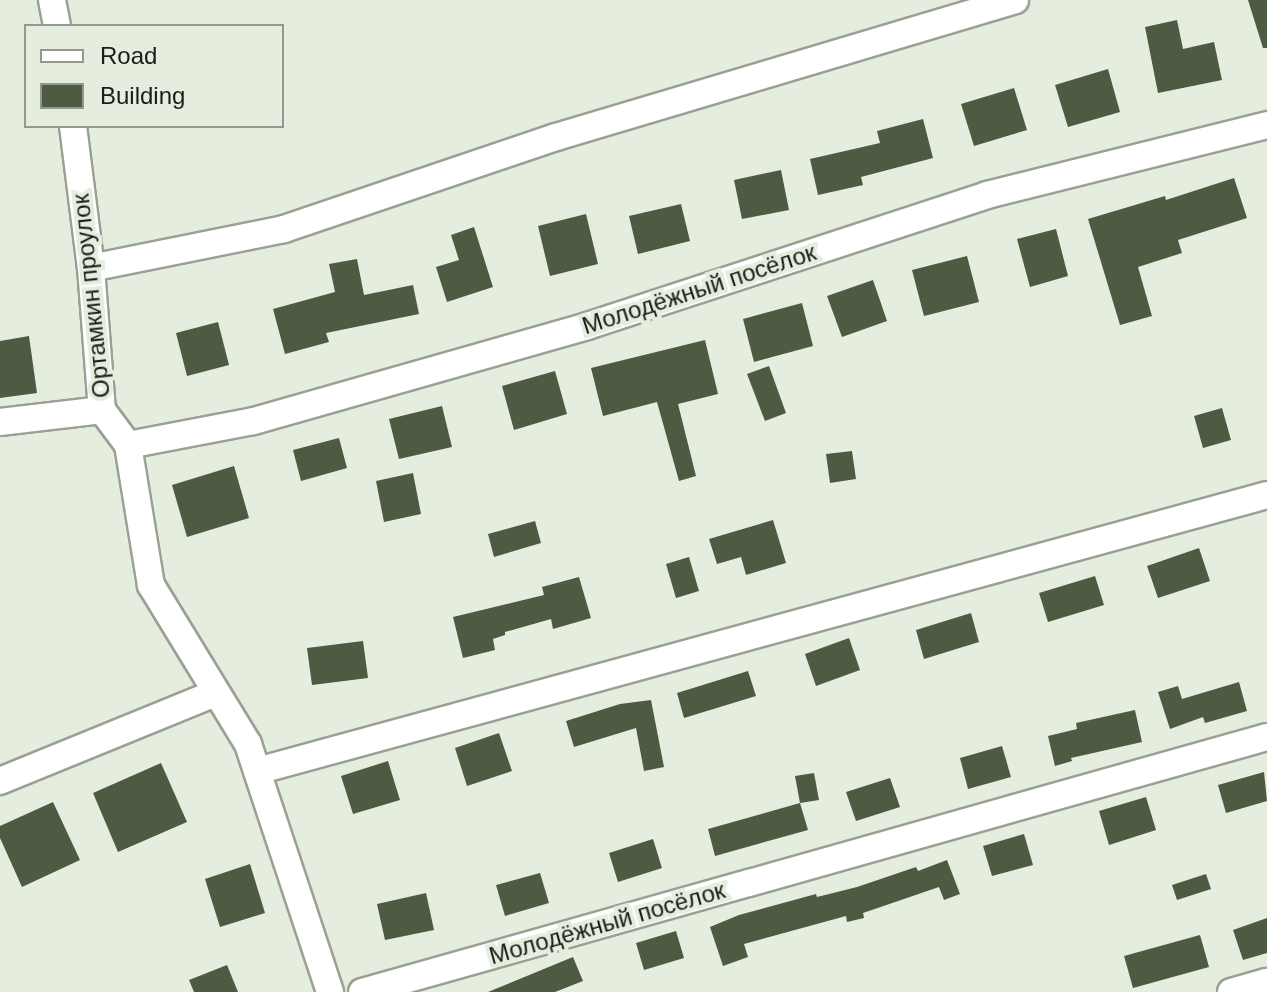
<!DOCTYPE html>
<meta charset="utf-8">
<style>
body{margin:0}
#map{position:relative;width:1267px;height:992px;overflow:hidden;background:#e5eddf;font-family:Arial,sans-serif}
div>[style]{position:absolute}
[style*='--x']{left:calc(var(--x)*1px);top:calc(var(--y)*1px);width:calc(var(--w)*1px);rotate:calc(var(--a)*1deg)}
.building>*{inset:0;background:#4d5b42}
.roads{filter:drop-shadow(2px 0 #99a094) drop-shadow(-2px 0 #99a094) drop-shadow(0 2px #99a094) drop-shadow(0 -2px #99a094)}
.minor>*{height:26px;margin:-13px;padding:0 13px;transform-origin:13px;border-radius:13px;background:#fff}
span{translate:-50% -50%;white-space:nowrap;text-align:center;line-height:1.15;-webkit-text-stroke:8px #e5eddf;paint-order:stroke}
.street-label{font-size:24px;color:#191c17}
.legend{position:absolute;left:24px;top:24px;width:260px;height:104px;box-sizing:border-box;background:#e5eddf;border:2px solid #93998f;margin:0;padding:10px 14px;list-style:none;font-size:24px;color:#191c17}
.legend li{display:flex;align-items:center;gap:16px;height:40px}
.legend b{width:40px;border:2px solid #93998f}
</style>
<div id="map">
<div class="building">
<i style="clip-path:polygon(1248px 0,1267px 0,1267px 48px,1263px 48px)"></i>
<i style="clip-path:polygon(1177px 20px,1183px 49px,1214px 42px,1222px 80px,1158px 93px,1145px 27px)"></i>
<i style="clip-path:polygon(1108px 69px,1120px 112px,1068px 127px,1055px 85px)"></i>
<i style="clip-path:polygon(1014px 88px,1027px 130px,974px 146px,961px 104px)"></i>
<i style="clip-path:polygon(923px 119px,933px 158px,861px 177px,863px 185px,818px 195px,810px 159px,880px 143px,877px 131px)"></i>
<i style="clip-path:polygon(781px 170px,789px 210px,742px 219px,734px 180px)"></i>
<i style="clip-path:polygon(1234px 178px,1247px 218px,1178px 240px,1182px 253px,1138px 267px,1152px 316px,1120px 325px,1088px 219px,1165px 196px,1166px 200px)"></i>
<i style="clip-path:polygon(681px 204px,690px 241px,638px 254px,629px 216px)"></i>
<i style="clip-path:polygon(586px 214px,598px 264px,550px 276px,538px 226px)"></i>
<i style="clip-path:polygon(474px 227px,493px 287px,447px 302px,436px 267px,459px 260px,451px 235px)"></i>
<i style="clip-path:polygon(1056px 229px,1068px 276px,1030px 287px,1017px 239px)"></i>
<i style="clip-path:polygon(967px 256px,979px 302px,924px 316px,912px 270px)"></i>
<i style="clip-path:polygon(357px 259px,364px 295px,413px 285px,419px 314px,326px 333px,329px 342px,285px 354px,273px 309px,335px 292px,329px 264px)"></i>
<i style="clip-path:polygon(873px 280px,887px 321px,842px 337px,827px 296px)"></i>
<i style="clip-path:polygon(802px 303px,813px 346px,754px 362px,743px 319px)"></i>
<i style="clip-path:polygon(218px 322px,229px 365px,187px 376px,176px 333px)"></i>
<i style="clip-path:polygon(29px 336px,37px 393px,0 398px,0 341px)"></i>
<i style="clip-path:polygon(705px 340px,718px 394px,678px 404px,696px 476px,679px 481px,657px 402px,603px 416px,591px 368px)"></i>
<i style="clip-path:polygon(769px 366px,786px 413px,765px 421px,747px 374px)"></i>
<i style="clip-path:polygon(555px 371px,567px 414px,514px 430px,502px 386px)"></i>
<i style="clip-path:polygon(442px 406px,452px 447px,399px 459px,389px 419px)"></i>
<i style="clip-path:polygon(1222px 408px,1231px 440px,1203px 448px,1194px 416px)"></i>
<i style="clip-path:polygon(339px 438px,347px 468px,301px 481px,293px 450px)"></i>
<i style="clip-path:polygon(852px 451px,856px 479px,830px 483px,826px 454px)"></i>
<i style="clip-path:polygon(234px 466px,249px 518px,187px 537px,172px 485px)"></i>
<i style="clip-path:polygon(413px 473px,421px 514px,384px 522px,376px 481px)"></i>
<i style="clip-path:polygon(773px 520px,786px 563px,746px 575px,741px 557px,717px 564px,709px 539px)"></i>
<i style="clip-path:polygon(535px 521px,541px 543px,494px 557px,488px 534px)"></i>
<i style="clip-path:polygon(1199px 548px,1210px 581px,1158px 598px,1147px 566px)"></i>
<i style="clip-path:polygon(689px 557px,699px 591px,676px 598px,666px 564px)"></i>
<i style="clip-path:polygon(1095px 576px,1104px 605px,1048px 622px,1039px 593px)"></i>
<i style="clip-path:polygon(579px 577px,591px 618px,553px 629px,551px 619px,505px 632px,505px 635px,493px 639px,495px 650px,463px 658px,453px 617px,544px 595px,542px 587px)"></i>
<i style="clip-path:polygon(971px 613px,979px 642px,924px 659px,916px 630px)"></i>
<i style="clip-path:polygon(849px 638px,860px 670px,816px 686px,805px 654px)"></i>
<i style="clip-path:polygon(363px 641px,368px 678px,312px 685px,307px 648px)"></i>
<i style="clip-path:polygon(748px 671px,756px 696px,684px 718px,677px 693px)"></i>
<i style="clip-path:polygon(1239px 682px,1247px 711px,1205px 723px,1203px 717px,1170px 729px,1158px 692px,1178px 686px,1182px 699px)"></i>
<i style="clip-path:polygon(651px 700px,664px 767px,644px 771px,636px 728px,574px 747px,566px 721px,620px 704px)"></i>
<i style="clip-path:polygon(1135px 710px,1142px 742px,1071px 758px,1072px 761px,1055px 766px,1048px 736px,1077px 729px,1076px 723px)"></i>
<i style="clip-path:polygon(499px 733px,512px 771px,467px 786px,455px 748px)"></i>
<i style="clip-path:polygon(1002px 746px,1011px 777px,968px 789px,960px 758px)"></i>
<i style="clip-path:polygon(388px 761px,400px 800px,353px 814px,341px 776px)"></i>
<i style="clip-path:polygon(161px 763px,187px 822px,118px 852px,93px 793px)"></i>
<i style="clip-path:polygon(1264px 772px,1267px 801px,1226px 813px,1218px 785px)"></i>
<i style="clip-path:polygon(814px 773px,819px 800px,800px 803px,795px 776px)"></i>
<i style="clip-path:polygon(890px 778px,900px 807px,856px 821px,846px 792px)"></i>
<i style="clip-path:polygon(1146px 797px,1156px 830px,1109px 845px,1099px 811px)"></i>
<i style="clip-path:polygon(53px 802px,80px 860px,22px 887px,0 838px,0 826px)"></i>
<i style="clip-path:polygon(800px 803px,808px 830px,715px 856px,708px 829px)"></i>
<i style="clip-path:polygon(1024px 834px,1033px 865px,992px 876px,983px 846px)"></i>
<i style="clip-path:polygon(653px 839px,662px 868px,618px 882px,609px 853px)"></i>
<i style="clip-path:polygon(947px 860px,960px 894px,944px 900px,939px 887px,863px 913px,864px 918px,847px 922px,846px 916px,744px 944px,748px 957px,723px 966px,710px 927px,739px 915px,816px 894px,817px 897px,857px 887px,916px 867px,918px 871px)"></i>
<i style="clip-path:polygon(250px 864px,265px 913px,220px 927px,205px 879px)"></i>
<i style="clip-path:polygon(540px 873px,549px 903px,505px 916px,496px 885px)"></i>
<i style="clip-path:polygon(1206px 874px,1211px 889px,1177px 900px,1172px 885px)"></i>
<i style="clip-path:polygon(426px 893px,434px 930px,385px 940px,377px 904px)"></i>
<i style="clip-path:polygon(1267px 918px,1267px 953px,1243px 960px,1233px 930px)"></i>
<i style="clip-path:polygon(676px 931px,684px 958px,644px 970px,636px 943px)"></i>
<i style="clip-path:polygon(1200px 935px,1209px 967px,1133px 988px,1124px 956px)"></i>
<i style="clip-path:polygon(573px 957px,583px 981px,555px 992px,488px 992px)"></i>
<i style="clip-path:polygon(227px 965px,238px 992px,194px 992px,189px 980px)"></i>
</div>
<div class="roads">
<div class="minor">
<i style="--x:52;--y:0;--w:26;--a:79"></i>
<i style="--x:73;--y:126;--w:143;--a:82.8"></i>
<i style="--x:91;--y:268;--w:142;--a:85.6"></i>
<i style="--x:102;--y:410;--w:44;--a:53.4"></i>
<i style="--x:128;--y:445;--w:142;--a:80.7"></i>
<i style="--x:151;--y:585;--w:186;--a:58.6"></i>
<i style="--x:248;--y:744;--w:261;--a:71.7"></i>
<i style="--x:91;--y:268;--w:197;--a:-11.4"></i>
<i style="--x:284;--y:229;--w:287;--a:-18.7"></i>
<i style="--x:556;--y:137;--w:479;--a:-16.6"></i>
<i style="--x:0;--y:422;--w:103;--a:-6.7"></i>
<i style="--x:128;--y:445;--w:128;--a:-10.8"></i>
<i style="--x:254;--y:421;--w:346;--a:-15.9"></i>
<i style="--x:587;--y:326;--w:421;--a:-18.1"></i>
<i style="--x:987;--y:195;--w:289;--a:-14"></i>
<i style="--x:257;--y:771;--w:1047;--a:-15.28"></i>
<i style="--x:0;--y:781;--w:233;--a:-22.2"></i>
<i style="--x:362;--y:992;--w:940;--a:-15.74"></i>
<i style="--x:1231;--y:992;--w:37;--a:-16"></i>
</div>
</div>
<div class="street-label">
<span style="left:699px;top:289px;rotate:-18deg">Молодёжный посёлок</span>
<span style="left:91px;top:296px;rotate:-96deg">Ортамкин проулок</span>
<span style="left:607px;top:923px;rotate:-16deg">Молодёжный посёлок</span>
</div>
<ul class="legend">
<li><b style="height:10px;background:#fff"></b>Road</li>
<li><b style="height:22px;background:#4d5b42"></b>Building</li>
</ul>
</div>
